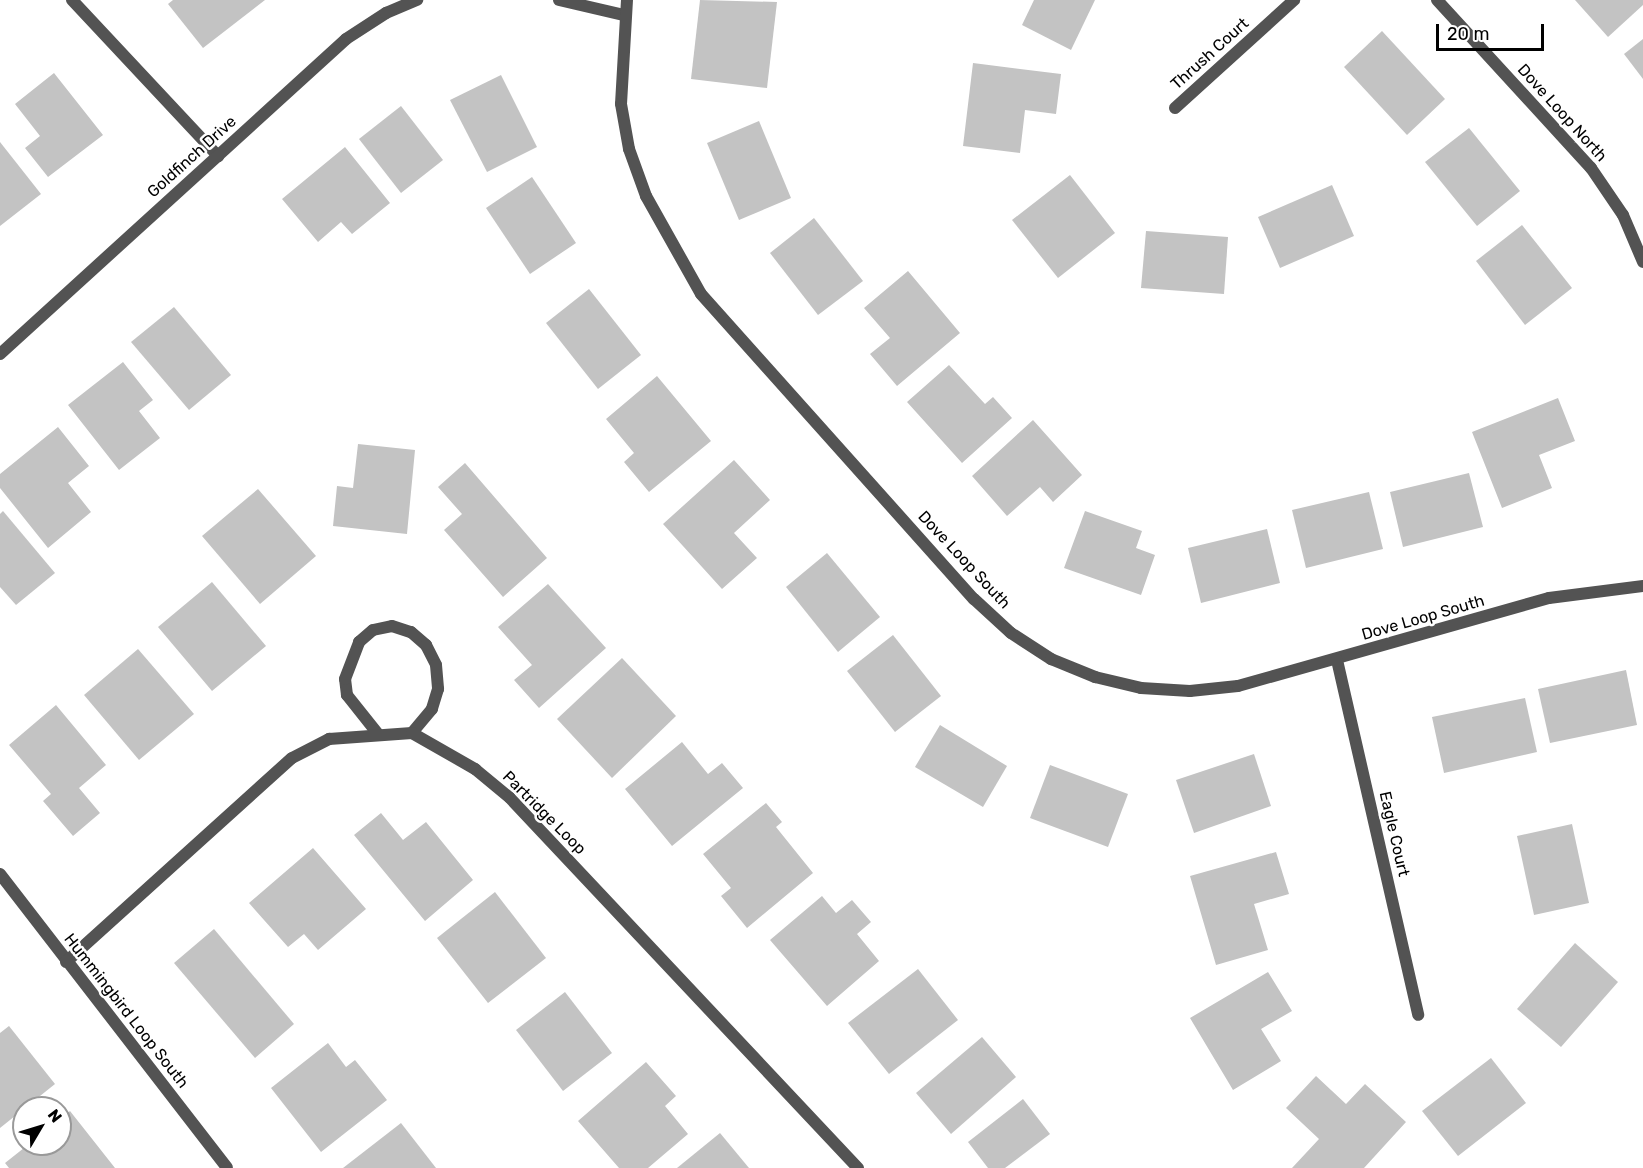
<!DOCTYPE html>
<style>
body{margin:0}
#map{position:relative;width:1643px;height:1168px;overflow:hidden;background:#fff;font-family:Rubik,sans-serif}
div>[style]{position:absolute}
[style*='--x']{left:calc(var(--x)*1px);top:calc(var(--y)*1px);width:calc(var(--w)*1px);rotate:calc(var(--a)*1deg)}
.building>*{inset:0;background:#c3c3c3}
.street>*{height:12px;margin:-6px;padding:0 6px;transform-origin:6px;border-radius:6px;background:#535353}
span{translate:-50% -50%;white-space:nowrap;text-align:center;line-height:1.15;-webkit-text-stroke:5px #fff;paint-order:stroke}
.street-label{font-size:16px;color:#000}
.north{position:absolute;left:12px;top:1096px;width:60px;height:60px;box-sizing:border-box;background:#fff;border:2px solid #999;border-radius:50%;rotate:52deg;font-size:16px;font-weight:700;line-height:24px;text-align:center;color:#000}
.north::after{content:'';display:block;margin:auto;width:21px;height:27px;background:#000;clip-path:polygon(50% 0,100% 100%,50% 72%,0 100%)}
.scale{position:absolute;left:1436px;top:24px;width:108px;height:27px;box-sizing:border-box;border:3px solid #000;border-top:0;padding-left:8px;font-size:18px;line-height:21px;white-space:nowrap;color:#000;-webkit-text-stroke:4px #fff;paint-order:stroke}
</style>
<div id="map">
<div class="building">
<i style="clip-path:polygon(173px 0,265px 0,203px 48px,168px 4px)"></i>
<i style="clip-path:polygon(700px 0,777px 2px,767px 88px,691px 79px)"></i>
<i style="clip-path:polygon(1034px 0,1095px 0,1071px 50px,1022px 25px)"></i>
<i style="clip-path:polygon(1575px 0,1643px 0,1643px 5px,1608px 37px)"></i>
<i style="clip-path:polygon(1382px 31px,1445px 99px,1407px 135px,1344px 67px)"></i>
<i style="clip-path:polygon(1643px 39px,1643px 79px,1624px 54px)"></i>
<i style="clip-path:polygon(973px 63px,1061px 74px,1056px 114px,1025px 110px,1020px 153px,963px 146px)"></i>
<i style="clip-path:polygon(54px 73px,103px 135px,48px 177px,25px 148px,40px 136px,15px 104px)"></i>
<i style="clip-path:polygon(501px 75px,537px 147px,487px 172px,450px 100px)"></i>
<i style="clip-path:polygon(401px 106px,443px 160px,401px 193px,359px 139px)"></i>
<i style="clip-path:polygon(759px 121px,791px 198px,739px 220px,707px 143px)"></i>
<i style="clip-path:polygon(1469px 128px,1520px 191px,1477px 226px,1425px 162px)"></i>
<i style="clip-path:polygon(0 142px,41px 194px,0 226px)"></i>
<i style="clip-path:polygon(345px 147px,390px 203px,352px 234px,341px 222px,318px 242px,282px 199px)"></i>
<i style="clip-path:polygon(1070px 175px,1115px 233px,1058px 278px,1012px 220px)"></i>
<i style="clip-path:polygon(532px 177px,576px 243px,530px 274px,486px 208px)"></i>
<i style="clip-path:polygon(1332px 185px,1354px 236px,1280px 268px,1258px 217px)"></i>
<i style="clip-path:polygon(814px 218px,863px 281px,818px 315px,770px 253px)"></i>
<i style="clip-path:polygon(1522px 225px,1572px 288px,1525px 325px,1476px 261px)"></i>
<i style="clip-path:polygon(1146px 231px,1228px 237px,1224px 294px,1141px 288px)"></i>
<i style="clip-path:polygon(908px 271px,960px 333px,897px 386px,870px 354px,890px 338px,864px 308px)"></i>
<i style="clip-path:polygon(589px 289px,641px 355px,598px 389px,546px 323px)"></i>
<i style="clip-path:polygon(174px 307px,231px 375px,189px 410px,131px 342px)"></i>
<i style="clip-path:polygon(123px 362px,153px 400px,139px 411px,160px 438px,119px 470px,68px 405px)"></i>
<i style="clip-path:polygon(949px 365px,985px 404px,993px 397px,1012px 418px,962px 463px,907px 402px)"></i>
<i style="clip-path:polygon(657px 376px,711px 441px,649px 492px,624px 462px,634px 453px,606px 419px)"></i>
<i style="clip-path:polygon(1558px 398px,1575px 441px,1539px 455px,1552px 488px,1502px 508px,1472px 432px)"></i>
<i style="clip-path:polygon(1033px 420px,1082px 475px,1053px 502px,1040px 487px,1007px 516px,972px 476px)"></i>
<i style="clip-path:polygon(58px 427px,89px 466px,68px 483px,91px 512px,48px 548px,0 488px,0 474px)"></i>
<i style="clip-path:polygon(358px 444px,415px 450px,407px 534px,333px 526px,337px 486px,353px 488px)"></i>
<i style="clip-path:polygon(734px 460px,770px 500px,734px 533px,757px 558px,722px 589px,663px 524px)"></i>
<i style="clip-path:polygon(465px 463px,547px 558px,503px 597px,444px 530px,462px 514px,438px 487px)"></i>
<i style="clip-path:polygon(1469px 473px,1483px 527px,1403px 547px,1390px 492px)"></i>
<i style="clip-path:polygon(258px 489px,316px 556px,260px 604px,202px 536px)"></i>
<i style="clip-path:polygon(1369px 492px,1383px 549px,1306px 568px,1292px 510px)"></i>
<i style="clip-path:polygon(3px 511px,55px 573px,16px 605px,0 587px,0 514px)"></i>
<i style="clip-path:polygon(1085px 511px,1142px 531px,1136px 548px,1155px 555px,1141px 595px,1064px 568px)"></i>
<i style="clip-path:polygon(1267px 529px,1280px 583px,1201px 603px,1188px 548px)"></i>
<i style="clip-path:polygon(827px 553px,880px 617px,838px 652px,786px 587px)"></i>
<i style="clip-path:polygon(212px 582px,266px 646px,212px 691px,158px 627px)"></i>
<i style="clip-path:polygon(548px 584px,606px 648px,539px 708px,514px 680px,532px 665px,498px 627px)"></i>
<i style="clip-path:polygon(893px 635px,941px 696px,895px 732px,847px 671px)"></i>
<i style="clip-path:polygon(138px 649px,194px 714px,139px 760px,84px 695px)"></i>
<i style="clip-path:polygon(622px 658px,676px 716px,612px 778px,557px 719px)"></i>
<i style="clip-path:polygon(1626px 670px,1637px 725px,1550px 743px,1538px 689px)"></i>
<i style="clip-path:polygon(1525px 698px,1537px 752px,1444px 773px,1432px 717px)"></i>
<i style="clip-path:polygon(56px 705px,106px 765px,79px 788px,100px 813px,73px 836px,43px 801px,51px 794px,9px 745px)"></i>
<i style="clip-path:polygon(940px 725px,1007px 766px,983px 807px,915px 767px)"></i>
<i style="clip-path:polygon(682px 742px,708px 774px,722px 763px,743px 788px,672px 846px,625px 789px)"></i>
<i style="clip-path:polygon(1254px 754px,1271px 806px,1194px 833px,1176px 780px)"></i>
<i style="clip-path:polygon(1050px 765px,1128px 794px,1108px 847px,1030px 818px)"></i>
<i style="clip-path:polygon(766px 803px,782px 822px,776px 827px,813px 873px,747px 928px,721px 896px,731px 888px,703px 854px)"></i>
<i style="clip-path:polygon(381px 813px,403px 840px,426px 822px,473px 880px,425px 921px,354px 835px)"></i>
<i style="clip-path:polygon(1572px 824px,1589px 903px,1534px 915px,1517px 836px)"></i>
<i style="clip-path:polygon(313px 848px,366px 909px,318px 950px,304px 934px,288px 947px,249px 903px)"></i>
<i style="clip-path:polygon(1276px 852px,1289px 894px,1254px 904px,1268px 950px,1216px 965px,1190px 876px)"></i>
<i style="clip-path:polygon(495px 892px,546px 958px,488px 1003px,437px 938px)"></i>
<i style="clip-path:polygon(822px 896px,836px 913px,852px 900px,871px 922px,857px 934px,879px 961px,827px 1006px,770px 940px)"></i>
<i style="clip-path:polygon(214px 929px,294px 1024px,255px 1058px,174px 963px)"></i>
<i style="clip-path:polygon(1575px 943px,1618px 982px,1561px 1047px,1517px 1009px)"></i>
<i style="clip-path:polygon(918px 969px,958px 1020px,889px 1074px,848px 1023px)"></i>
<i style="clip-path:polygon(1268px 972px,1292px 1011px,1261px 1029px,1281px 1061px,1233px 1090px,1190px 1018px)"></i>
<i style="clip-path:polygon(565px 992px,612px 1053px,563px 1091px,516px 1030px)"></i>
<i style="clip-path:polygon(9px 1026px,55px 1084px,0 1128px,0 1033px)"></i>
<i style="clip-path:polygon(982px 1037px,1016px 1077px,951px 1134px,916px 1093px)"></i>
<i style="clip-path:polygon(328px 1043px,346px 1067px,355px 1060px,387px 1100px,321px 1152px,271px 1088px)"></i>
<i style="clip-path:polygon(1491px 1058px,1526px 1103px,1458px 1156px,1422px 1111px)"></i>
<i style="clip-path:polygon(646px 1062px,676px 1096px,665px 1106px,688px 1134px,648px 1168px,619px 1168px,578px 1121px)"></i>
<i style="clip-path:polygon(1316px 1076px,1346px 1104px,1365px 1084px,1406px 1122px,1364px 1168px,1292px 1168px,1319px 1139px,1286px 1108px)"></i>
<i style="clip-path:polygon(1023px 1099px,1050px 1134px,1005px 1168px,988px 1168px,968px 1142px)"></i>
<i style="clip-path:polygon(70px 1111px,115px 1168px,9px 1168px,5px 1163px,29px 1144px,60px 1144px,60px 1120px)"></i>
<i style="clip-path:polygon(401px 1123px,436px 1168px,343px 1168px)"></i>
<i style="clip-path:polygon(720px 1133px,749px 1168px,677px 1168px)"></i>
</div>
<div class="street">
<i style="--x:72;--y:0;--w:214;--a:46.9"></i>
<i style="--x:559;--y:0;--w:67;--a:13"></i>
<i style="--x:627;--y:0;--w:104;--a:93.3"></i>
<i style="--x:621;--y:104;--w:46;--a:79.9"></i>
<i style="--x:629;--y:149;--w:50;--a:70.1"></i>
<i style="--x:646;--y:196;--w:112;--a:60.7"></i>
<i style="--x:701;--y:294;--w:409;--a:48.2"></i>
<i style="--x:974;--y:599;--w:50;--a:42.6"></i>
<i style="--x:1011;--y:633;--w:48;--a:33"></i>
<i style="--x:1051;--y:659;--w:48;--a:22.2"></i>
<i style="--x:1095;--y:677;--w:47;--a:13.4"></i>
<i style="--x:1141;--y:688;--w:49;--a:3.5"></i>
<i style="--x:1190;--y:691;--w:48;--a:-5.9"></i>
<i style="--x:1238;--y:686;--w:323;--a:-15.8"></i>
<i style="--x:1549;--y:598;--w:95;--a:-7.3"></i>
<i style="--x:1437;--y:0;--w:228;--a:47.5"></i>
<i style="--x:1591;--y:168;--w:57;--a:55.8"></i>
<i style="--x:1623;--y:215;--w:51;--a:66.9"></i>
<i style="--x:1175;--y:108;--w:161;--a:-42.2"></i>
<i style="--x:0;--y:354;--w:468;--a:-42.3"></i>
<i style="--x:346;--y:39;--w:48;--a:-33"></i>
<i style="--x:386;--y:13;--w:34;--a:-23"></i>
<i style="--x:1337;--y:660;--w:364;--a:77.1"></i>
<i style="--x:378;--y:734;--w:50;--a:-128.5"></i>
<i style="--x:347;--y:695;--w:16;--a:-97"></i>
<i style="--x:345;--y:679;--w:40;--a:-69"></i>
<i style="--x:359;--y:642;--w:18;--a:-41"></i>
<i style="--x:373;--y:630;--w:19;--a:-12"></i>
<i style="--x:392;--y:626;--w:20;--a:18"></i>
<i style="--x:411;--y:632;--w:20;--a:41"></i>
<i style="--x:426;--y:645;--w:22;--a:63"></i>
<i style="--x:436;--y:665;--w:24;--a:85"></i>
<i style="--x:438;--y:689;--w:21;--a:107"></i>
<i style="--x:432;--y:709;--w:31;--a:130"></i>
<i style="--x:0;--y:874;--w:371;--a:52.3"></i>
<i style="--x:66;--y:962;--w:304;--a:-42.1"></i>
<i style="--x:292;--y:758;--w:42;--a:-27.2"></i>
<i style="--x:329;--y:739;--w:83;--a:-4.1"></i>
<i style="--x:412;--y:733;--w:73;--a:29.7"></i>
<i style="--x:475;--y:769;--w:45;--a:39.6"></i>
<i style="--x:510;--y:798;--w:508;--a:46.76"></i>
</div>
<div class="street-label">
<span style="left:1210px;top:54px;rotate:-42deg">Thrush Court</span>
<span style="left:1562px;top:113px;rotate:48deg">Dove Loop North</span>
<span style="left:192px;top:157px;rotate:-42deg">Goldfinch Drive</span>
<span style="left:964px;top:560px;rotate:47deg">Dove Loop South</span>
<span style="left:1423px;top:618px;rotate:-16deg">Dove Loop South</span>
<span style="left:544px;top:813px;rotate:45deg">Partridge Loop</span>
<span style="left:1394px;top:834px;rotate:77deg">Eagle Court</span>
<span style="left:126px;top:1011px;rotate:52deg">Hummingbird Loop South</span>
</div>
<div class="north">N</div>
<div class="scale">20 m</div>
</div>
